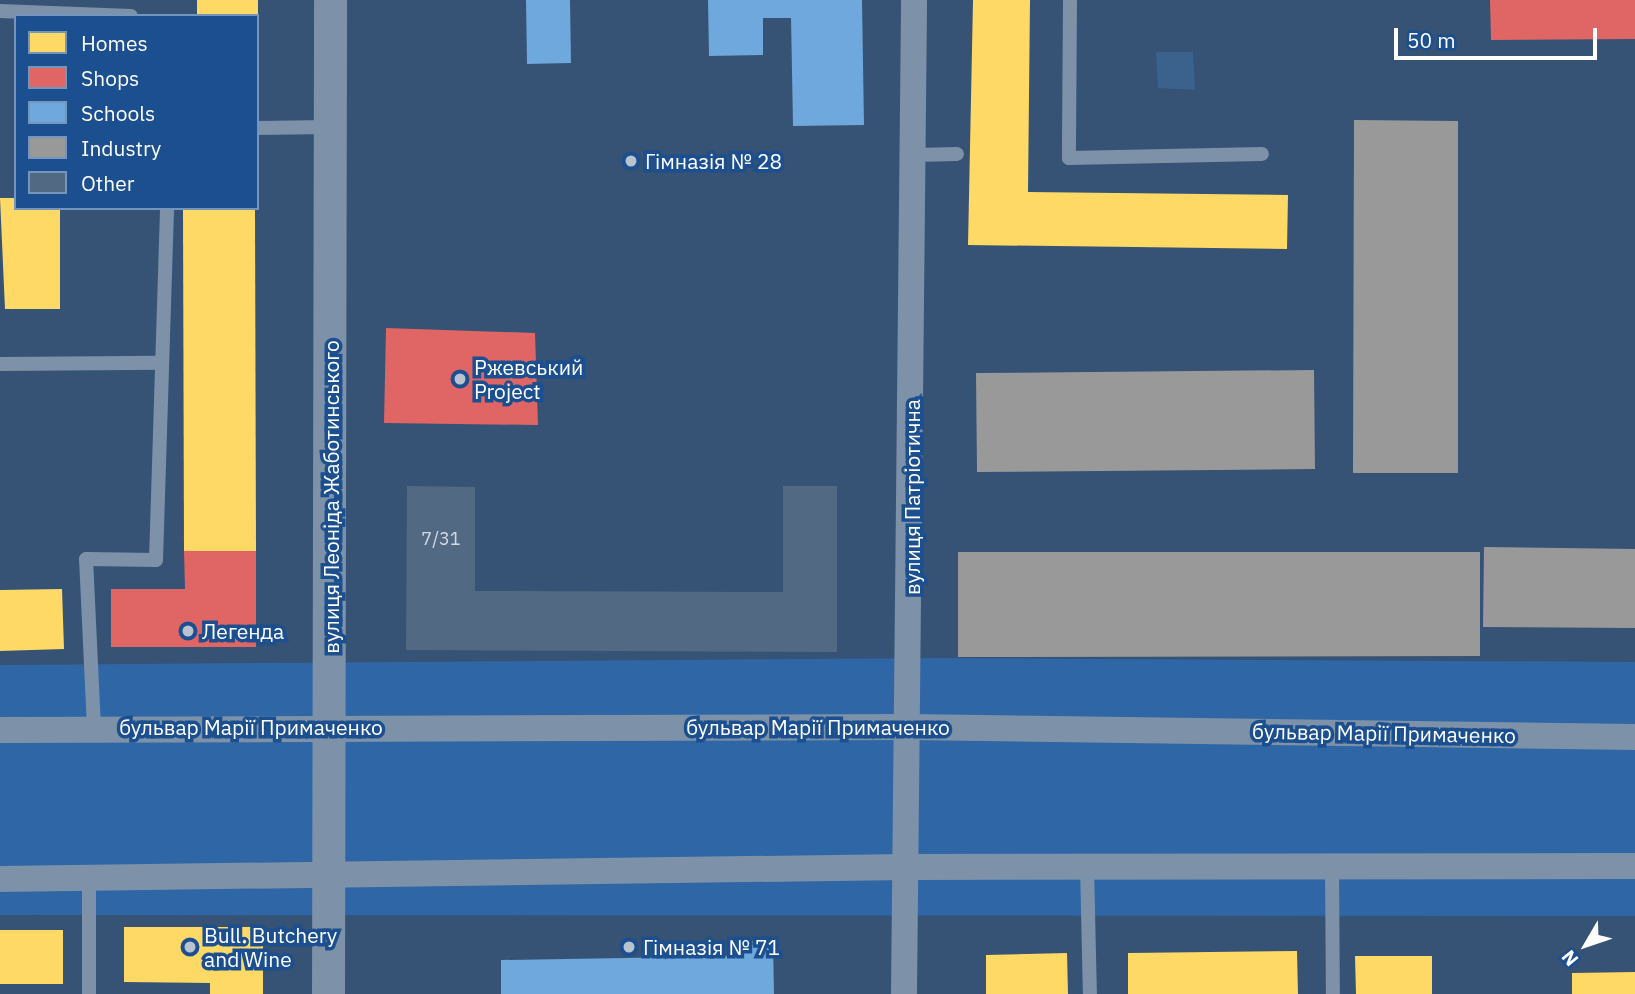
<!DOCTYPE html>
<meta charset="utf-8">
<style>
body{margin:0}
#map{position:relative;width:1635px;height:994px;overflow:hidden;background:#365274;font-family:"IBM Plex Sans",sans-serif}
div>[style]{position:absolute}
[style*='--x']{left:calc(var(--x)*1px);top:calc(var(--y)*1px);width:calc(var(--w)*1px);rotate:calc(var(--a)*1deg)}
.green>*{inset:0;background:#2f66a5}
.water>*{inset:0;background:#3b618d}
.homes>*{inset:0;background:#ffd966}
.shops>*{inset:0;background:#e06666}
.schools>*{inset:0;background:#6fa8dc}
.industry>*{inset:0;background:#999}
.building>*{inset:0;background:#526984}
.service>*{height:14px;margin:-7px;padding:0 7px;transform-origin:7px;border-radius:7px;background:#7d92a8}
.minor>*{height:26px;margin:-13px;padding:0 13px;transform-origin:13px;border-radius:13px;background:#7d92a8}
.tertiary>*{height:33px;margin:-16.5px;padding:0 16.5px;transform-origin:16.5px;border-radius:16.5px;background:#7d92a8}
.dots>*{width:19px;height:19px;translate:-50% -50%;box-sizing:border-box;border:4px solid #1b4f8f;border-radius:50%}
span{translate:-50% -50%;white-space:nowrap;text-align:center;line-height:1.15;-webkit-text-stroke:7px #1b4f8f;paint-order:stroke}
.number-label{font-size:18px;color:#d4dae0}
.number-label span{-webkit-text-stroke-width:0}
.poi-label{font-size:21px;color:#fff}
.left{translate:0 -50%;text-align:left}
.street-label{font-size:21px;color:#fff}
.legend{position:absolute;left:14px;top:14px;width:245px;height:196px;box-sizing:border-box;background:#1b4f8f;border:2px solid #7695bc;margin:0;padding:9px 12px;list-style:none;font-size:21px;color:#fff}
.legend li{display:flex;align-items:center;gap:14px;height:35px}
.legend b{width:35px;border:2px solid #7695bc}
.north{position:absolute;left:1551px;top:910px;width:70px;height:70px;-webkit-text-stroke:5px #1b4f8f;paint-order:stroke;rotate:231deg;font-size:19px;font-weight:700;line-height:28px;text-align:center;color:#fff}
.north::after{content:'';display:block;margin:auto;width:24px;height:32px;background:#fff;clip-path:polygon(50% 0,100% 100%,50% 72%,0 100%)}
.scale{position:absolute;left:1394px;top:28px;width:203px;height:32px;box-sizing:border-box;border:4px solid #fff;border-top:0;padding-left:9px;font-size:21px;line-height:24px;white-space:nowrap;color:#fff;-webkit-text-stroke:5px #1b4f8f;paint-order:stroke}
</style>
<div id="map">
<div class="green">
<i style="clip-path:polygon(934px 658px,1635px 662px,1635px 916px,0 915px,0 665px)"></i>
</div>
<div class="water">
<i style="clip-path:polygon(1156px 52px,1193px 52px,1195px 90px,1158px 88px)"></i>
</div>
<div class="homes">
<i style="clip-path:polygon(197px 0,258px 0,258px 16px,197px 16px)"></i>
<i style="clip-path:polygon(973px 0,1030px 0,1028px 192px,1288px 195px,1287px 249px,968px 245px)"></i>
<i style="clip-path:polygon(0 198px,16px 198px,16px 208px,60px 208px,60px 309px,5px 309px)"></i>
<i style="clip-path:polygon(183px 208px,255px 208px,256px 551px,184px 551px)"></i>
<i style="clip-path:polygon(62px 589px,64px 649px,0 651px,0 590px)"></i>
<i style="clip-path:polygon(124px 927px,263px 927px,263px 994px,210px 994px,210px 983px,124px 982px)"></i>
<i style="clip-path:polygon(0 930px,63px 930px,63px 984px,0 984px)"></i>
<i style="clip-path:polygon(1297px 951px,1298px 994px,1128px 994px,1128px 953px)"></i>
<i style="clip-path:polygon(1067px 953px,1068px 994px,986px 994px,986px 955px)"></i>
<i style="clip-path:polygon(1355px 956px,1432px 956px,1432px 994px,1356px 994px)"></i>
<i style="clip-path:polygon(1635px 972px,1635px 994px,1572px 994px,1572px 973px)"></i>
</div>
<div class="shops">
<i style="clip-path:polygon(1490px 0,1635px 0,1635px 39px,1491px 40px)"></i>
<i style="clip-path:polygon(386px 328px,535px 333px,538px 425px,384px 423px)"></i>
<i style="clip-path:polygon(184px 551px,256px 551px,256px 647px,111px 647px,111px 589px,185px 589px)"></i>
</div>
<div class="schools">
<i style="clip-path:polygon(526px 0,570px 0,571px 63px,527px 64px)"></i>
<i style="clip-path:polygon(708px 0,862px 0,864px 125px,793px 126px,791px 18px,763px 18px,763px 55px,709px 56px)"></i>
<i style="clip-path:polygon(741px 941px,773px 941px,774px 994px,501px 994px,501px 960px,741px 956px)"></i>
</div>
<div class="industry">
<i style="clip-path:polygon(1354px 120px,1458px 121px,1458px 473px,1353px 473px)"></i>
<i style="clip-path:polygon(1314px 370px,1315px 469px,977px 472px,976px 373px)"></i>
<i style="clip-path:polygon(1484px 547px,1635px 549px,1635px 628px,1483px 627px)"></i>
<i style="clip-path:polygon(958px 552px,1480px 552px,1480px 656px,958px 657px)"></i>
</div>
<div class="building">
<i style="clip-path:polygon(407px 486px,475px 487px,475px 591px,783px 592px,783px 486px,837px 486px,837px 652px,406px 650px)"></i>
</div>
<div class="service">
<i style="--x:1070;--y:0;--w:158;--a:90.4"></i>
<i style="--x:1069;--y:158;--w:193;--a:-1.2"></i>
<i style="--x:0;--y:11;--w:131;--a:2.2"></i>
<i style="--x:257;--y:128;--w:72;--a:-0.8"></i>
<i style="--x:914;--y:155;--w:43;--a:-1.3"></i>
<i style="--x:0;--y:364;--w:162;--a:-0.4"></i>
<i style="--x:94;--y:728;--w:169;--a:-92.7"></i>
<i style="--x:86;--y:559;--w:70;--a:0.8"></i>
<i style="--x:156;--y:560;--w:352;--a:-88.2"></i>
<i style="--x:1087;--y:866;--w:128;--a:88.7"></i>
<i style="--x:1332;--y:866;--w:128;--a:89.6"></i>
<i style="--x:89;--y:878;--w:116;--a:90"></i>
</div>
<div class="minor">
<i style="--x:0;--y:730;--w:910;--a:-0.19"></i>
<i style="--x:910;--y:727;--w:725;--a:0.79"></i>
<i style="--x:0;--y:879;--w:907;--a:-0.76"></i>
<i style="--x:907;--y:867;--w:728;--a:-0.08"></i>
<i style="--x:904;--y:994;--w:994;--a:-89.42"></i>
</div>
<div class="tertiary">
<i style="--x:328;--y:994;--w:994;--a:-89.88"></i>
</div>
<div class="dots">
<i style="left:631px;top:161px;background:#b9c2ce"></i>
<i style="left:460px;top:379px;background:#b9c2ce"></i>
<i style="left:188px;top:631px;background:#b9c2ce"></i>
<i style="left:190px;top:947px;background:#b9c2ce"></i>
<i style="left:629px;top:947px;background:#b9c2ce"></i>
</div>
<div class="number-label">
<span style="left:441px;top:539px">7/31</span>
</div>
<div class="poi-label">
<span class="left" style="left:645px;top:161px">Гімназія № 28</span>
<span class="left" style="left:474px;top:379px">Ржевський<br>Project</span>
<span class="left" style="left:202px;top:631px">Легенда</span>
<span class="left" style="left:204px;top:947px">Bull. Butchery<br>and Wine</span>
<span class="left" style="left:643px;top:947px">Гімназія № 71</span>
</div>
<div class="street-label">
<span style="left:331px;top:497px;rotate:-90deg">вулиця Леоніда Жаботинського</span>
<span style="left:912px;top:497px;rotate:-90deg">вулиця Патріотична</span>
<span style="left:251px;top:727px">бульвар Марії Примаченко</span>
<span style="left:818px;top:727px">бульвар Марії Примаченко</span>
<span style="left:1384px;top:733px;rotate:1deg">бульвар Марії Примаченко</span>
</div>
<ul class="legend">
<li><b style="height:19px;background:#ffd966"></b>Homes</li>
<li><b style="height:19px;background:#e06666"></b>Shops</li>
<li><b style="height:19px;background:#6fa8dc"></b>Schools</li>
<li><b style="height:19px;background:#999"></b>Industry</li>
<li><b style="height:19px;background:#526984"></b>Other</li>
</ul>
<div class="north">N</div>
<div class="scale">50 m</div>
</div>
